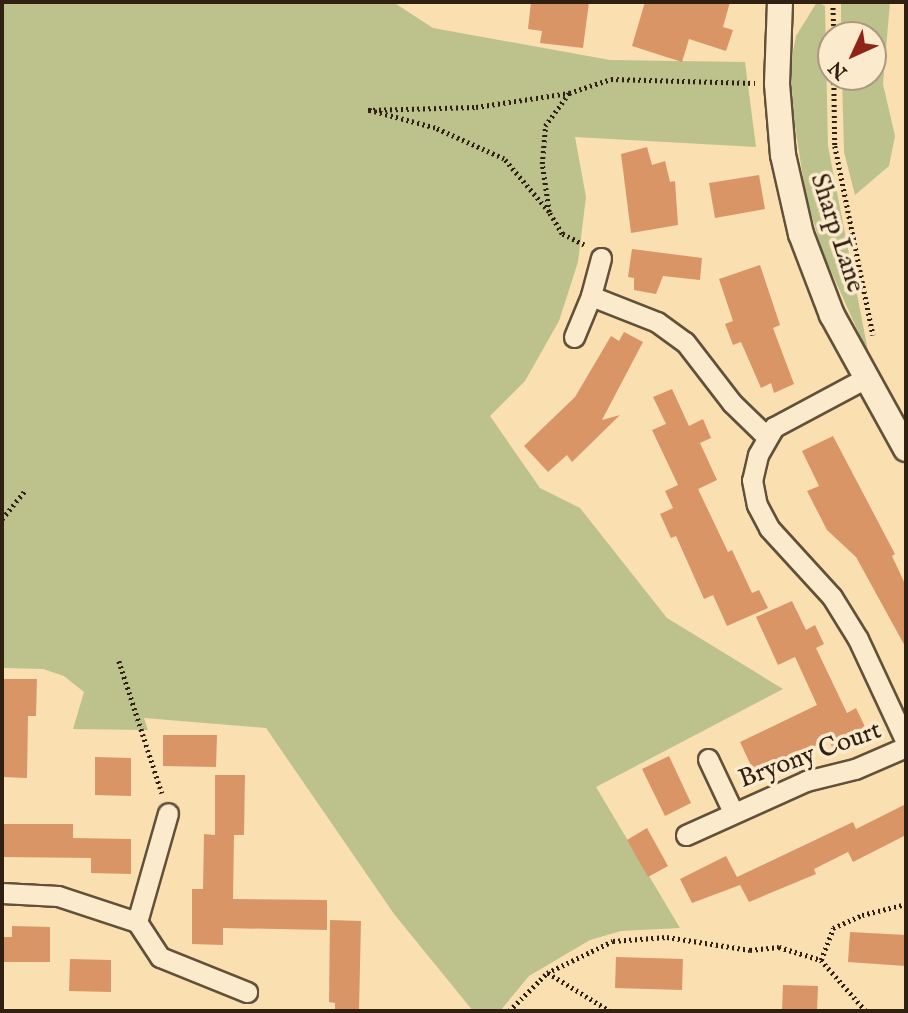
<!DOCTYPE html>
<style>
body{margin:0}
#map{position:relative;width:908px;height:1013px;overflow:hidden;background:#fadfb1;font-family:"IM FELL English",serif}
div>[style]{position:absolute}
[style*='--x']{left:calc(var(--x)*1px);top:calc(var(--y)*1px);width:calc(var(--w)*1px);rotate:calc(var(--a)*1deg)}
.green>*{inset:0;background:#bdc28c}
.building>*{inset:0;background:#da9567}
.path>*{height:4.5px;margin-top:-2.25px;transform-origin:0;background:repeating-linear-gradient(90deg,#302011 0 2px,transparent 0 5.5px)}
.roads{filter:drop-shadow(2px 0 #625039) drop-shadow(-2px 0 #625039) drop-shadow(0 2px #625039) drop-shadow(0 -2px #625039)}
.minor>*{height:19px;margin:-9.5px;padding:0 9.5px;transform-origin:9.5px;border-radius:9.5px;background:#fceacc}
.tertiary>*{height:24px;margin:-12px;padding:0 12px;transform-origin:12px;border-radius:12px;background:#fceacc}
span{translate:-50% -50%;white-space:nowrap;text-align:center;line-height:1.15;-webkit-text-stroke:7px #fceacc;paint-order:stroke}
.street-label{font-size:26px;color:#302011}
.frame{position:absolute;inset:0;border:4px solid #302011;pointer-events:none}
.north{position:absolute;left:817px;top:21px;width:70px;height:70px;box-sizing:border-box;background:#fceacc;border:2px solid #aa9981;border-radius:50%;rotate:225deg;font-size:19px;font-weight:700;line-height:28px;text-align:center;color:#302011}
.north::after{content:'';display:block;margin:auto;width:24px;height:32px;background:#8f2418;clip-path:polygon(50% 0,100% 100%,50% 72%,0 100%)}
</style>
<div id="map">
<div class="green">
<i style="clip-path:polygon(2px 2px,393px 2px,433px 28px,610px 60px,745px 62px,756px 147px,575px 137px,586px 197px,578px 262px,559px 321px,525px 381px,490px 416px,540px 488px,580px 508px,667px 618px,783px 689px,596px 787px,680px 928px,621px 931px,590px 940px,529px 976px,500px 1011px,473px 1011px,394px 914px,266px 728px,144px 718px,148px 730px,73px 729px,84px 692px,64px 676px,43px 669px,4px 668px)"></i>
<i style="clip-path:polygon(817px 2px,825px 6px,828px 146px,869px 356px,822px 251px,806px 196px,793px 114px,791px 62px,796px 36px)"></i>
<i style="clip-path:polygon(841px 2px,890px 2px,883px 84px,895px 136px,889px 166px,855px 195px,844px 152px,842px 77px,873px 77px,873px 35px,841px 35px)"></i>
</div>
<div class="building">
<i style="clip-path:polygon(531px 2px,589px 2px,583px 48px,540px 43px,542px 31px,528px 29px)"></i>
<i style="clip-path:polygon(645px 2px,730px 2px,723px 27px,733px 30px,726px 51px,689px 39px,682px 62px,632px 46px)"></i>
<i style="clip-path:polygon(647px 147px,652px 165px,665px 161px,670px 182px,675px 181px,678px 225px,631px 233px,621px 154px)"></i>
<i style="clip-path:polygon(759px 175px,765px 209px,715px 218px,709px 183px)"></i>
<i style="clip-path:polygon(632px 249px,702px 258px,700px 280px,663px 276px,656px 294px,634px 290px,634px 278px,628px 277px)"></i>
<i style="clip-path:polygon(760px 265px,780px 325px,773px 328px,794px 384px,774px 393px,771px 383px,761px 388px,741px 342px,733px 345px,725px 324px,733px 321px,719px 279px)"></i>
<i style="clip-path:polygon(624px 332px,643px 342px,602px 420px,620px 415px,572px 462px,567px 455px,548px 472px,524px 446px,575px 397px,611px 336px,619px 341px)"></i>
<i style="clip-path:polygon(672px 389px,689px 426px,703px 419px,711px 438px,700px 443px,717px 480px,698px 489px,728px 552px,732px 550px,752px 593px,759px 590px,768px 608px,727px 626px,713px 595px,704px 599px,676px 536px,671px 538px,660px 514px,673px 508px,665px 491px,678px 485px,652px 430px,666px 424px,653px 397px)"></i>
<i style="clip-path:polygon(833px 436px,895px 554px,892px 556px,906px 586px,906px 648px,856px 557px,827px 530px,807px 491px,819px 486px,802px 451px)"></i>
<i style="clip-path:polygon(792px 601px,806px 630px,815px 625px,824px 644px,816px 648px,847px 713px,856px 708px,867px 731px,832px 747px,829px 740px,755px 774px,740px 742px,817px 705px,795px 657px,778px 665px,756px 617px)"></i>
<i style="clip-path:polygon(2px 679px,37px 679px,36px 716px,28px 716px,27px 778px,2px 777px)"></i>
<i style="clip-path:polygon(163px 735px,217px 735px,216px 767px,163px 766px)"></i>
<i style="clip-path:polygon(669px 756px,691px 803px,665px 816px,642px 769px)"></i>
<i style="clip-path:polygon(95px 757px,131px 758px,131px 796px,95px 795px)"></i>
<i style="clip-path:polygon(215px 775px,245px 775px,244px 835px,234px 835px,233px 899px,327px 900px,327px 930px,223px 928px,223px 945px,192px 944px,192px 889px,203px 889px,204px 834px,215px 835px)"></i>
<i style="clip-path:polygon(906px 804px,906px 835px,853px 862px,848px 852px,814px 869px,816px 874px,749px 902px,740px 885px,692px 903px,680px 879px,726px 856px,737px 877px,853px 822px,856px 829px)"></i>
<i style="clip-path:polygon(2px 824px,73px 824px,73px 838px,131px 839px,131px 874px,91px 873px,91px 858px,2px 857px)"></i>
<i style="clip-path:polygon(647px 828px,668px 866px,648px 877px,627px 840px)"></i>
<i style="clip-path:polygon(330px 920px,361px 921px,359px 1011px,335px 1011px,335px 1003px,329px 1002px)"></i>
<i style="clip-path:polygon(12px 926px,50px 927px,50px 962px,2px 962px,2px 937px,12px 937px)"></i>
<i style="clip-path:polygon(850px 932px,906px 935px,906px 966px,848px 962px)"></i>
<i style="clip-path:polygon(616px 957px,683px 959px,682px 990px,615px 988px)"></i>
<i style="clip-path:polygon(70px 959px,111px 960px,111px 992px,69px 991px)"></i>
<i style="clip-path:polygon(783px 985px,818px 986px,817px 1011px,782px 1011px)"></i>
</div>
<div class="path">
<i style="--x:833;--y:2;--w:33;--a:88"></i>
<i style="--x:834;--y:77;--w:69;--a:89.2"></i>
<i style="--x:835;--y:146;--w:193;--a:78.6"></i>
<i style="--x:549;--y:212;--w:70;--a:-130.3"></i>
<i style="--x:504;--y:159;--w:76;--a:-155.8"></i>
<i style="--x:435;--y:128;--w:69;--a:-165"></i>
<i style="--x:368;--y:110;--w:108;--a:-1.6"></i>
<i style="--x:476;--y:107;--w:94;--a:-8.6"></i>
<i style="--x:584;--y:245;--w:25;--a:-153"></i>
<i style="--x:562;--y:234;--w:26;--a:-121"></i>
<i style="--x:549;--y:212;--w:49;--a:-98.3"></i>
<i style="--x:542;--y:164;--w:38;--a:-85"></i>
<i style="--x:545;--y:126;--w:41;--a:-54"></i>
<i style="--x:569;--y:93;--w:44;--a:-18.4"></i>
<i style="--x:611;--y:79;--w:144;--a:1.6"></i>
<i style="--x:2;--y:519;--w:36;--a:-51"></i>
<i style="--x:119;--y:661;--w:139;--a:72"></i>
<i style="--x:821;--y:960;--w:68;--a:48.6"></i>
<i style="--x:548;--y:973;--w:73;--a:31.5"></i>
<i style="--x:509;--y:1011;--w:54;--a:-45"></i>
<i style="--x:547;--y:973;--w:73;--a:-25.9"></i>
<i style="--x:613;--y:941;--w:54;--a:-4.2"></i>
<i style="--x:667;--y:937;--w:84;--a:8.9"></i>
<i style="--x:750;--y:950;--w:29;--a:-6"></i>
<i style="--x:779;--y:947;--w:44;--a:17.2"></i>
<i style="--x:821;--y:960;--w:34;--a:-69"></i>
<i style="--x:833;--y:928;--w:32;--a:-24"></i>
<i style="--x:862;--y:915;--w:45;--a:-14"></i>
</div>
<div class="roads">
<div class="minor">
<i style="--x:601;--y:258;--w:39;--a:105"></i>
<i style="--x:591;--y:296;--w:71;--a:21.5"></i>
<i style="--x:657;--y:322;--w:34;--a:36"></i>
<i style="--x:685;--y:342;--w:77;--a:52.4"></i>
<i style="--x:732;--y:403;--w:49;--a:44.2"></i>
<i style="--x:574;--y:337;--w:44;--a:-67.5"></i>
<i style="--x:864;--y:379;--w:102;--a:151.9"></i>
<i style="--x:774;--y:427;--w:32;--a:120"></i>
<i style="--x:758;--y:455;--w:26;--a:103"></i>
<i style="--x:752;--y:480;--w:25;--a:79"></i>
<i style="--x:757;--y:505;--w:26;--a:62"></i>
<i style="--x:769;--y:528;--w:93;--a:47.6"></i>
<i style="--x:832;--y:597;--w:49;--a:58.2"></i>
<i style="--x:858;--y:639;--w:114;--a:65"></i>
<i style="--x:708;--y:759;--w:59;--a:64.7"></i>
<i style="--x:686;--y:835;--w:132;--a:-24.2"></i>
<i style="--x:806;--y:781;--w:50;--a:-13.8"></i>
<i style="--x:855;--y:769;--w:56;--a:-23.3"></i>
<i style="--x:2;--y:893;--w:56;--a:3.1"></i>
<i style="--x:58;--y:896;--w:83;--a:18.2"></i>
<i style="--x:137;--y:922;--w:42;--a:56.7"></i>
<i style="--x:160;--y:957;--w:94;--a:21.9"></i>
<i style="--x:137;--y:922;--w:113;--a:-74.1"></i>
</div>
<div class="tertiary">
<i style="--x:780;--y:2;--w:82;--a:92.1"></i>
<i style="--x:777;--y:84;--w:71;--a:85.2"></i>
<i style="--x:783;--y:155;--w:81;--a:77.2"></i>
<i style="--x:801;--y:234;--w:87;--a:69.1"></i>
<i style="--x:832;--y:315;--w:153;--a:61.1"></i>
</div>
</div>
<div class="street-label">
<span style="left:837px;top:233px;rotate:72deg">Sharp Lane</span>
<span style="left:810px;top:755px;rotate:-20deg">Bryony Court</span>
</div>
<div class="frame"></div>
<div class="north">N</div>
</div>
